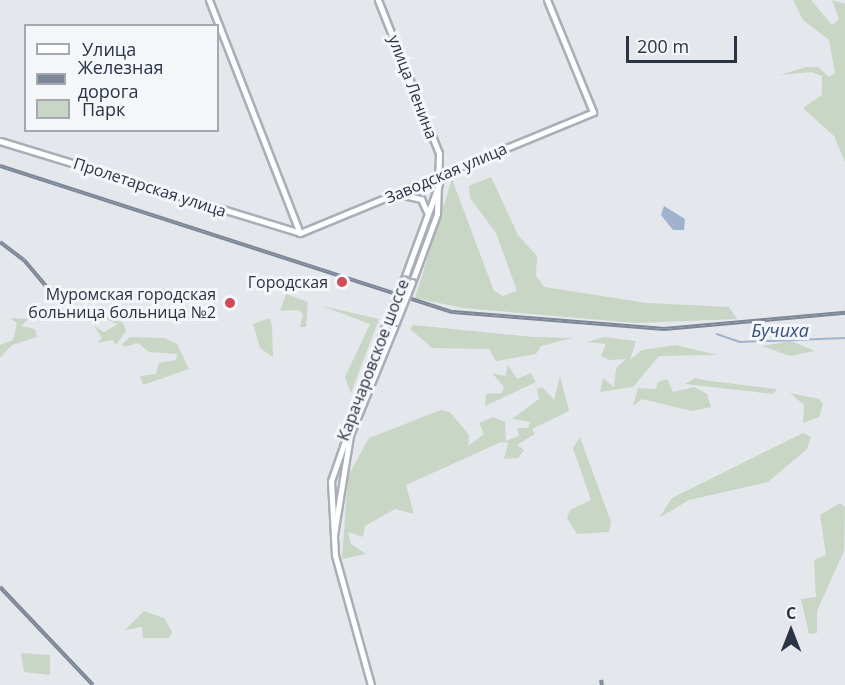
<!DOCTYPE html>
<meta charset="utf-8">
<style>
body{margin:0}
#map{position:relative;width:845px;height:685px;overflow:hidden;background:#e4e7ec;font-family:"Open Sans",sans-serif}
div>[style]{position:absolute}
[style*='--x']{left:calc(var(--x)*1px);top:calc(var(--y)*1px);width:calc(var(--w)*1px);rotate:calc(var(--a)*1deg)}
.green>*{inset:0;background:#c9d6c5}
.water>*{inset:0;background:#9fb4cc}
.stream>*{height:1.5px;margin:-0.75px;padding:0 0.75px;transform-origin:0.75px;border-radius:0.75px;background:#9fb4cc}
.roads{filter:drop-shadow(2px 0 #a9aeb7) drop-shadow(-2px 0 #a9aeb7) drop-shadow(0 2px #a9aeb7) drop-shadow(0 -2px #a9aeb7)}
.secondary>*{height:5px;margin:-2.5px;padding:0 2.5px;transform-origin:2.5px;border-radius:2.5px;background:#fff}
.rail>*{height:4px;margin-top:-2px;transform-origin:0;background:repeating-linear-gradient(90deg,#f4f6f9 0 4.5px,#7d8696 0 9px);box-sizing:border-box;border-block:2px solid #7d8696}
.bridges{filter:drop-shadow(2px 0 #a9aeb7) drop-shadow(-2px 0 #a9aeb7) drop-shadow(0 2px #a9aeb7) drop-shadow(0 -2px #a9aeb7)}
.secondary-bridge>*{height:5px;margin:-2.5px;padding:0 2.5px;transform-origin:2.5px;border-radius:2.5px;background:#fff}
.dots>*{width:16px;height:16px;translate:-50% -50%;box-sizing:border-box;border:3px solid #f4f6f9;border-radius:50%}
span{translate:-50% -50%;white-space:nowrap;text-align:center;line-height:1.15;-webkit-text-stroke:6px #f4f6f9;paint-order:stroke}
.street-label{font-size:16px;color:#2b3445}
.poi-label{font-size:16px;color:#2b3445}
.right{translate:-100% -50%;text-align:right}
.water-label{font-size:18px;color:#34527a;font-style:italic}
.legend{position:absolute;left:24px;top:24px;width:195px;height:108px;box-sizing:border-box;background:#f4f6f9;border:2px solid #a4a8b1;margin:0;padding:8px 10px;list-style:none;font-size:18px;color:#2b3445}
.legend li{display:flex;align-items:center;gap:12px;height:30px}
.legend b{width:30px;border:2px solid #a4a8b1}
.north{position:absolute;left:761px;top:601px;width:60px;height:60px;-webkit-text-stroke:4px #f4f6f9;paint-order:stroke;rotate:0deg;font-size:16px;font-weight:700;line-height:24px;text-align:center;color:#2b3445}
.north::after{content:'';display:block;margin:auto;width:21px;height:27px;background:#2b3445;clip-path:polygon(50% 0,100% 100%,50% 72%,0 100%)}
.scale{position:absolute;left:626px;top:36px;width:111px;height:27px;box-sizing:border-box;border:3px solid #2b3445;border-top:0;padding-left:8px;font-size:18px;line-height:21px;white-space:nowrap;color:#2b3445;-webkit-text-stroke:4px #f4f6f9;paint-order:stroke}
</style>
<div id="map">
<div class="green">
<i style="clip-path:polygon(793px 0,811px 0,832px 25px,839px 19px,832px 0,845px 4px,845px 162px,834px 136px,803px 108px,822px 95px,822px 76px,811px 72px,780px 75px,806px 67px,818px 67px,829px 77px,835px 73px,829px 40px,803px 20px)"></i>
<i style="clip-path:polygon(491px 177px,518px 235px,537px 256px,536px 276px,544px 287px,647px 303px,729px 307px,737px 319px,636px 323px,463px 308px,415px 298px,452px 179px,494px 291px,503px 296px,517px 291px,496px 233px,470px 198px,469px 186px)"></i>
<i style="clip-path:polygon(286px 294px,308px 302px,306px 327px,300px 327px,303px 314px,298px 310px,280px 311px)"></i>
<i style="clip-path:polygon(322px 306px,379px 319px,351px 393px,345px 377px,370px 324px)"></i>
<i style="clip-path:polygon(102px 314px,123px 323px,126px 331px,116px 345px,113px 340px,97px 343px,102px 338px,94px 326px,104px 332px,118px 324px,96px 315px)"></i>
<i style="clip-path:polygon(10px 318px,29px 319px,21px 326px,35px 329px,37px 337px,12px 345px,0 358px,0 345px,13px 340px,17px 323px)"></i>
<i style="clip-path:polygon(270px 318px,272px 326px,273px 357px,260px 348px,253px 324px)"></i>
<i style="clip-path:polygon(413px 325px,533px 337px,572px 338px,541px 346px,536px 354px,496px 361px,489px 349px,432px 348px,410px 329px)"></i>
<i style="clip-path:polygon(130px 337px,164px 338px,177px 344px,189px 369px,143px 385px,140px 376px,156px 374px,159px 363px,176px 360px,177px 354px,149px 352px,138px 343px,125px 347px,122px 344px)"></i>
<i style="clip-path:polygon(604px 337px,636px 341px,630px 360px,642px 350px,676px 345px,717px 355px,659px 356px,633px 387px,600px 392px,603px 378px,614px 387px,616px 368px,626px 359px,609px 360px,601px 356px,606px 344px,587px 342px)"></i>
<i style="clip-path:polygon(791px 341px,815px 351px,790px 356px,762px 346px)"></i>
<i style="clip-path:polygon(508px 365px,517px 379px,531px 373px,536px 382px,485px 406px,486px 394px,502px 393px,504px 387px,492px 373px,505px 376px)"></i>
<i style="clip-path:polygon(560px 376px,569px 411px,532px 429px,535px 434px,517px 445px,524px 450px,518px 458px,504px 459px,508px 443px,501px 442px,406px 485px,414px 514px,395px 509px,365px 526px,363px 537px,348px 532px,351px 544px,366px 554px,342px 559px,348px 476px,369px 438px,441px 410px,450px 412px,469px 435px,468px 446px,484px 434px,479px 423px,493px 417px,505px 422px,506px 441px,519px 436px,517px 428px,528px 428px,530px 422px,512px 419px,539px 399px,537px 389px,542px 387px,554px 400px)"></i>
<i style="clip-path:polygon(695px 378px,710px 381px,777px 389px,773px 394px,685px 384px)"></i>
<i style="clip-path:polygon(667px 379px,673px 392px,694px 387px,707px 394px,711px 407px,692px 411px,642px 399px,633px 406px,638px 388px,656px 389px,658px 382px)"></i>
<i style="clip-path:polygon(790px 393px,819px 399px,823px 404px,819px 417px,803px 423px,804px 405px)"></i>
<i style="clip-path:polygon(803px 433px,811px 437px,807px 449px,768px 482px,689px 500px,659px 518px,672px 498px)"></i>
<i style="clip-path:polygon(580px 437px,611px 522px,609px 532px,577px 534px,567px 518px,570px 510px,591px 500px,573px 448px)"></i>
<i style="clip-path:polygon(840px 503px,845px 507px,844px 551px,817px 611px,817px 633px,809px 634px,801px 599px,816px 597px,814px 560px,826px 555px,820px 515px)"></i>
<i style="clip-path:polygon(144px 611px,164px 618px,172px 632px,169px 638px,143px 638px,142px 627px,125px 630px)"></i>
<i style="clip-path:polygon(21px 653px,50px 655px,50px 675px,24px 672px)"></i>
</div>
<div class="water">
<i style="clip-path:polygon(664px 206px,685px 219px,684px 230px,673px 230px,661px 215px)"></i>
</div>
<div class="stream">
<i style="--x:717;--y:334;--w:24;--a:19"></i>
<i style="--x:740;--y:342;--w:105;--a:-2.2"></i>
</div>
<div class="roads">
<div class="secondary">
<i style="--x:209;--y:0;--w:250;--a:68.7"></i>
<i style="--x:378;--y:0;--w:165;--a:68.3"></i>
<i style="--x:439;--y:153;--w:61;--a:91.9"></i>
<i style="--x:437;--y:214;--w:72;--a:110.2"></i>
<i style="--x:0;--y:141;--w:314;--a:17"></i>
<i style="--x:300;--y:233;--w:317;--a:-22.4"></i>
<i style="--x:593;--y:112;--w:121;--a:-112.3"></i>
<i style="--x:399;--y:194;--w:23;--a:13"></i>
<i style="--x:421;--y:199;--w:14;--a:65"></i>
<i style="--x:404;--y:279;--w:101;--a:-69.8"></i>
<i style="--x:334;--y:535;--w:101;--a:-80.9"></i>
<i style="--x:350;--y:435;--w:122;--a:-67.8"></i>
<i style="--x:371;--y:685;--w:135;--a:-105.5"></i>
<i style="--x:335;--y:555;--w:74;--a:-93.1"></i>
<i style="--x:331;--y:481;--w:170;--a:-70.8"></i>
</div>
</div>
<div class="rail">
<i style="--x:0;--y:166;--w:476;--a:17.9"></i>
<i style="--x:453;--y:312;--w:212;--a:4.6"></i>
<i style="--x:664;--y:329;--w:182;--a:-5.1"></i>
<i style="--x:0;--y:242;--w:30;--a:37"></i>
<i style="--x:24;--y:260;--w:57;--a:49.9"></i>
<i style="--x:0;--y:587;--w:135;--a:46.5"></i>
<i style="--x:601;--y:680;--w:5;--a:79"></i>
</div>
<div class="bridges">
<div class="secondary-bridge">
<i style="--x:387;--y:320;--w:44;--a:-67.5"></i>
<i style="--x:396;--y:322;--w:43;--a:-68.2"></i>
</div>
</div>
<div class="dots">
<i style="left:342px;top:282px;background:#d1495b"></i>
<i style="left:230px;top:303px;background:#d1495b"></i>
</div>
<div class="street-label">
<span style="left:413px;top:87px;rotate:69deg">улица Ленина</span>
<span style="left:446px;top:173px;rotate:-23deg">Заводская улица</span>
<span style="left:150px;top:187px;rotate:18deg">Пролетарская улица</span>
<span style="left:373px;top:360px;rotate:-69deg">Карачаровское шоссе</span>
</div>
<div class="poi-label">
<span class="right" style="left:328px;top:282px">Городская</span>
<span class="right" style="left:216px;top:303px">Муромская городская<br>больница больница №2</span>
</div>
<div class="water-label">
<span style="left:780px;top:330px">Бучиха</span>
</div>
<ul class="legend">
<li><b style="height:8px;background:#fff"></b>Улица</li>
<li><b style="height:8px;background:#7d8696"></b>Железная дорога</li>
<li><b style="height:16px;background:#c9d6c5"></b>Парк</li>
</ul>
<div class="north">С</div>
<div class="scale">200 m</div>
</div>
